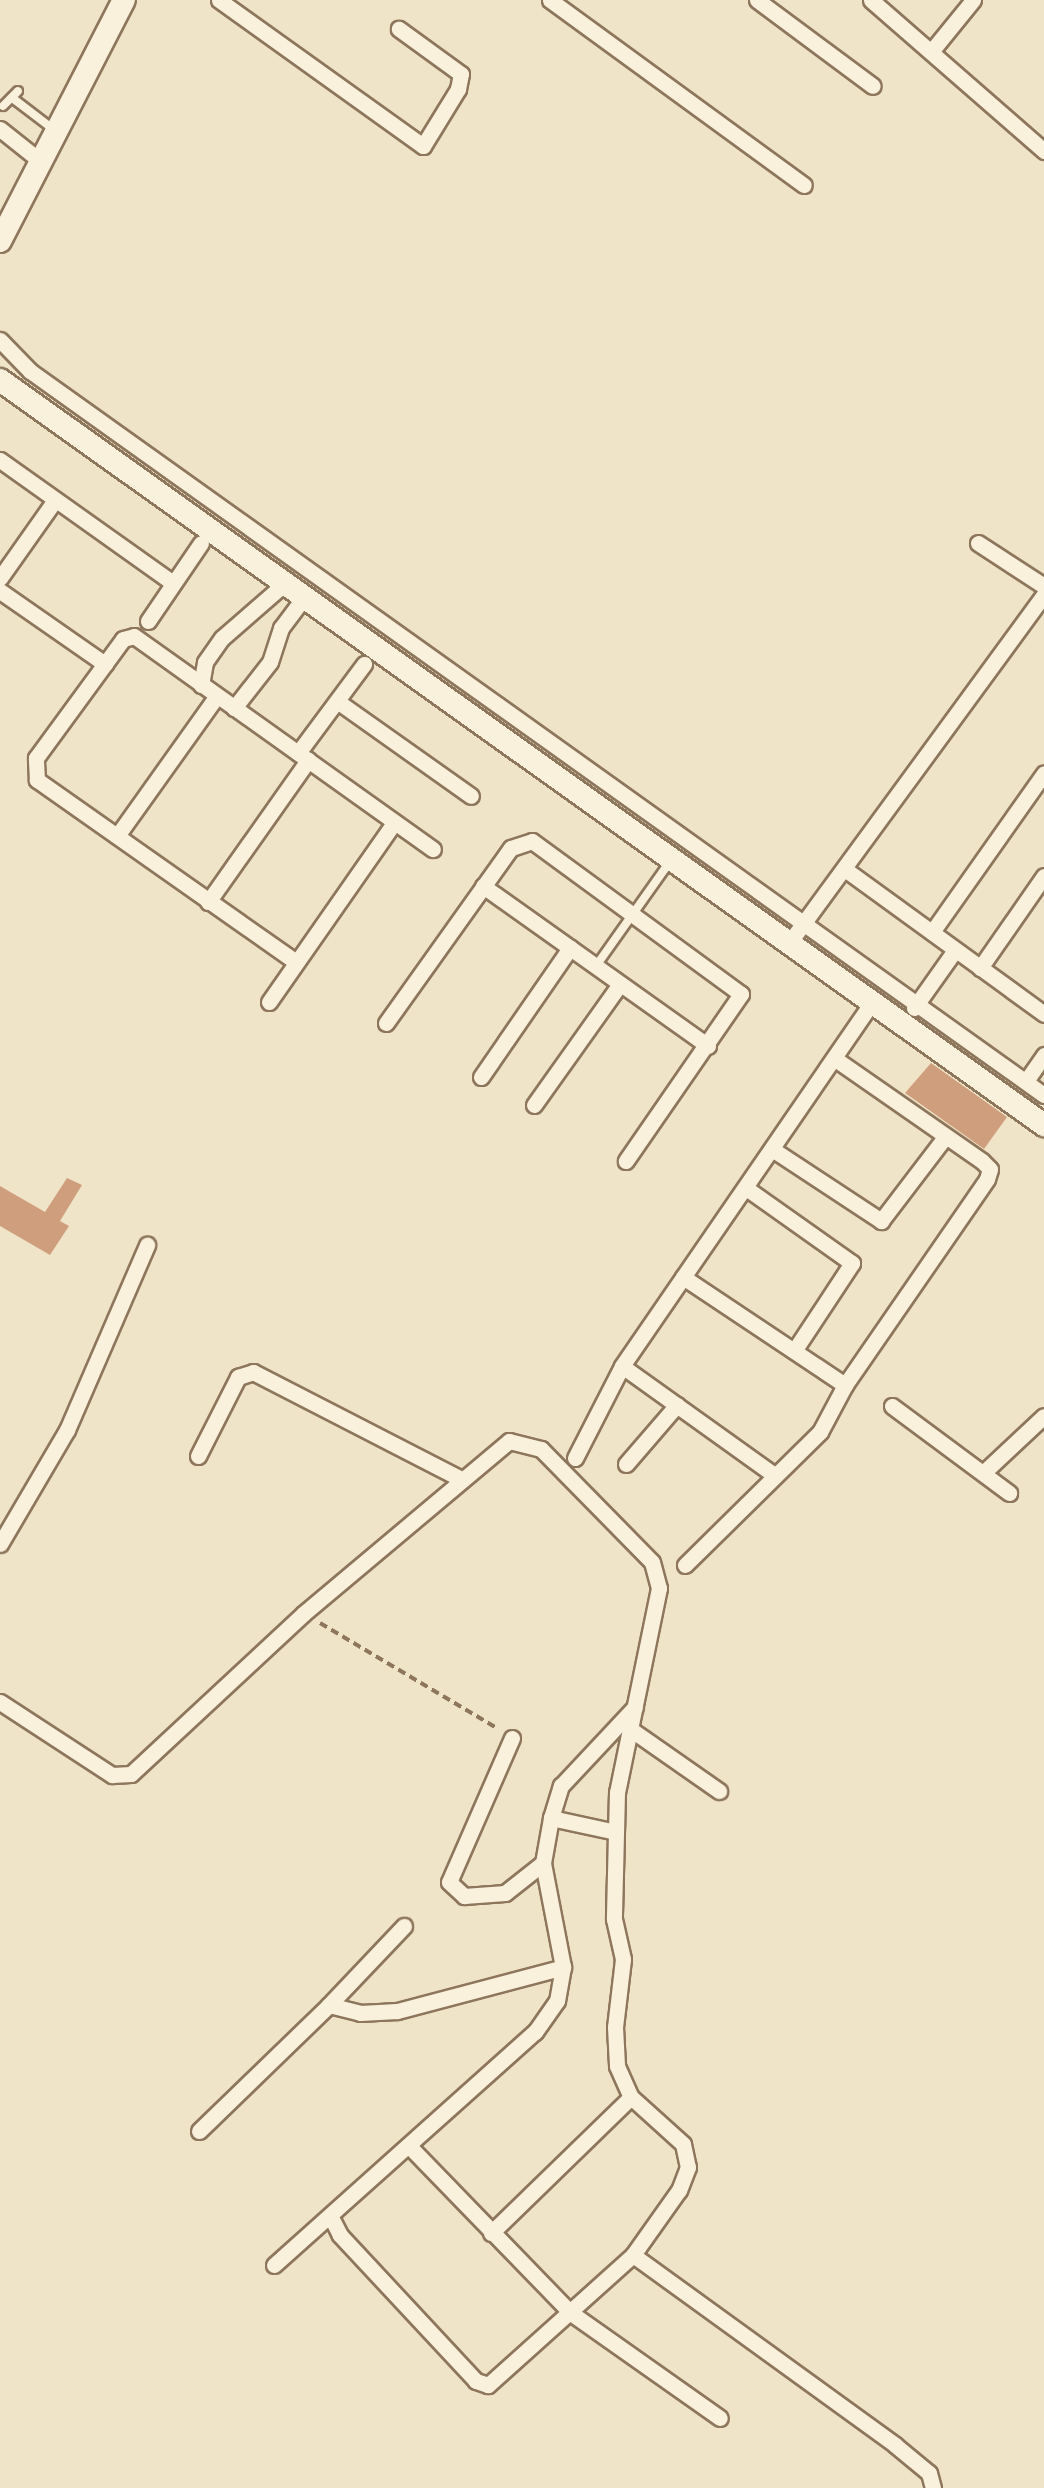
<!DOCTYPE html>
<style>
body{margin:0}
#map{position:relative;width:1044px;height:2488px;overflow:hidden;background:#f0e4c8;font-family:Georgia,serif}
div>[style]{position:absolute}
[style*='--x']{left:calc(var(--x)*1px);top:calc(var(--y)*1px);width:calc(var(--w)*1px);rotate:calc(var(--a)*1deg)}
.building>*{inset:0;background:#cf9f7d}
.path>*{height:4px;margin-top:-2px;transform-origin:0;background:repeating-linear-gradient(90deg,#8d765c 0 8px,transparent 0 13px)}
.roads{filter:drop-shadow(2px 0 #8d765c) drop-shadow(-2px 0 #8d765c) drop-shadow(0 2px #8d765c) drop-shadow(0 -2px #8d765c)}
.lane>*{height:8px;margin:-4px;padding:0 4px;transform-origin:4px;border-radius:4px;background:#faf1dc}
.street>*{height:15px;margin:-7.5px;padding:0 7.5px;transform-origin:7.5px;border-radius:7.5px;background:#faf1dc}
.secondary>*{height:22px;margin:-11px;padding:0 11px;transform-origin:11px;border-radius:11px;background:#faf1dc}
span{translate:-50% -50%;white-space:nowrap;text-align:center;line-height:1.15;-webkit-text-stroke:8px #f7eed8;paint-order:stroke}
</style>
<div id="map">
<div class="building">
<i style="clip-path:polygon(931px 1063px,1007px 1117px,984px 1149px,905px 1093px)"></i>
<i style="clip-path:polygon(67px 1178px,82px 1185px,60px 1221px,69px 1226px,50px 1255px,0 1226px,0 1186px,45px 1212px)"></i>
</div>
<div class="path">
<i style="--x:320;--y:1623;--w:206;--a:30.7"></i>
</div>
<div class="roads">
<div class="lane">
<i style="--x:15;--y:100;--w:48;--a:37.3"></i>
<i style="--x:3;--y:106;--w:21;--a:-45"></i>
<i style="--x:596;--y:966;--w:126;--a:-54.7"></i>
</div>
<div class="street">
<i style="--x:219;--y:0;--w:251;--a:35.6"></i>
<i style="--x:423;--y:146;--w:67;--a:-58.4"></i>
<i style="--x:458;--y:89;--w:15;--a:-79"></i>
<i style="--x:461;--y:74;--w:77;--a:-144"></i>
<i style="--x:550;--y:0;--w:314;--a:36.1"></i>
<i style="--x:757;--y:0;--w:144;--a:36.6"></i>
<i style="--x:871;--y:0;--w:230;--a:41.1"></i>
<i style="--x:934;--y:48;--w:62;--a:-50.9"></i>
<i style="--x:0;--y:129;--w:50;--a:38.5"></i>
<i style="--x:0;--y:340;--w:43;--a:45.9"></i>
<i style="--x:30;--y:371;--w:1246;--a:35.53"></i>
<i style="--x:0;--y:460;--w:212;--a:35.4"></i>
<i style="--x:978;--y:543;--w:79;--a:33.1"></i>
<i style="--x:0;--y:578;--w:95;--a:-54.8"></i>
<i style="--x:0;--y:591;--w:128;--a:34.8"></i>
<i style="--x:148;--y:621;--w:94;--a:-55.8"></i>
<i style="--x:201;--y:685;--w:23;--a:-80"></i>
<i style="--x:205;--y:662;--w:29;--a:-55"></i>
<i style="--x:222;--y:638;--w:84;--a:-41.1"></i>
<i style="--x:337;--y:701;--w:164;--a:35.3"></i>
<i style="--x:234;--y:708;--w:58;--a:-52"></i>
<i style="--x:270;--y:662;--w:36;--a:-72"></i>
<i style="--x:281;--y:628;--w:39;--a:-53"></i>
<i style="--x:298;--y:753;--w:111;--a:-53.4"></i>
<i style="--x:117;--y:836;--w:172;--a:-54.5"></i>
<i style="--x:846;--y:870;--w:245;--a:36"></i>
<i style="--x:483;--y:886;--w:276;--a:35.4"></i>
<i style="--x:208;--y:902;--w:174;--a:-54.8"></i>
<i style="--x:932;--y:932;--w:194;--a:-54.8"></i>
<i style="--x:789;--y:943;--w:431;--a:-53.8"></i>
<i style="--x:296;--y:962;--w:317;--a:-144.9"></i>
<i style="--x:37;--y:780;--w:22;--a:-93"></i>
<i style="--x:36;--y:758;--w:147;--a:-53.8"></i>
<i style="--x:123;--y:639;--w:11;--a:-15"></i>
<i style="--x:134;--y:636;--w:367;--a:35.5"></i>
<i style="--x:980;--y:968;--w:112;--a:-55.2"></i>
<i style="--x:269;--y:1002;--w:218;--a:-55.1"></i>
<i style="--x:914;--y:1008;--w:71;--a:-54.7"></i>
<i style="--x:386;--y:1023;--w:215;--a:-54.5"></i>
<i style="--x:511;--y:848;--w:22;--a:-18"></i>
<i style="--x:532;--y:841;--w:259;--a:36.2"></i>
<i style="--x:741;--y:994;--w:203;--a:124.6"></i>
<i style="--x:481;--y:1077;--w:157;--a:-55.4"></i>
<i style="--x:1026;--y:1081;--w:32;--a:-55"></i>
<i style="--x:534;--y:1105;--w:148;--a:-54.6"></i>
<i style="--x:772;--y:1149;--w:131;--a:33.4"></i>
<i style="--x:881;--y:1221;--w:106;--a:-52.7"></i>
<i style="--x:746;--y:1188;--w:130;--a:35.3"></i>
<i style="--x:852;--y:1263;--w:105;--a:123.4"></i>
<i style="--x:683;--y:1277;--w:195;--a:33.7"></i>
<i style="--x:622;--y:1366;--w:187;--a:35.6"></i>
<i style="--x:892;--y:1406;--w:146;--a:36.6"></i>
<i style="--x:198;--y:1456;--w:89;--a:-63.1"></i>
<i style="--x:238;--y:1377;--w:16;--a:-18"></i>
<i style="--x:253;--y:1372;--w:234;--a:27.2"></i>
<i style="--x:575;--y:1458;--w:103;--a:-62.9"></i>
<i style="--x:622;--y:1366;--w:442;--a:-55.5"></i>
<i style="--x:626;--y:1464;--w:78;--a:-49.2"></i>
<i style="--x:983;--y:1473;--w:83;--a:-43.1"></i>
<i style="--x:0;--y:1544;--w:132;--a:-59.6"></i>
<i style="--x:67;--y:1430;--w:202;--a:-66.6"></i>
<i style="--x:685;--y:1565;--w:190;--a:-44.6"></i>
<i style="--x:820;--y:1432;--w:53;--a:-62"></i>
<i style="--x:845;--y:1385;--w:250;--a:-55.4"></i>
<i style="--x:987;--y:1179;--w:10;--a:-73"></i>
<i style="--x:990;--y:1169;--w:11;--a:-135"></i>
<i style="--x:982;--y:1161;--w:180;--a:-145.2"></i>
<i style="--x:0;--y:1702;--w:134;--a:33.1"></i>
<i style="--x:112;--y:1775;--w:19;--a:-3"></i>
<i style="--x:131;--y:1774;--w:235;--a:-42.9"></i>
<i style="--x:303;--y:1614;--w:269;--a:-40"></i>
<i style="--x:509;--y:1441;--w:33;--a:14"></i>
<i style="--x:541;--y:1449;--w:158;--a:45.5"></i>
<i style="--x:652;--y:1562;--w:27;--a:75"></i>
<i style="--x:659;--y:1588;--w:208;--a:101.6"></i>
<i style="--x:617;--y:1792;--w:127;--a:91.4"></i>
<i style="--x:614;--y:1919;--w:41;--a:77.3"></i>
<i style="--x:623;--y:1959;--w:68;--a:96.7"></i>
<i style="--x:615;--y:2027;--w:39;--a:87"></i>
<i style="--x:617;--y:2066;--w:34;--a:66"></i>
<i style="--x:631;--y:2097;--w:70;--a:42.1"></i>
<i style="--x:683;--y:2144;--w:24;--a:78"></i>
<i style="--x:688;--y:2167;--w:25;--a:111"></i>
<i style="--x:679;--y:2190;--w:80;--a:125.3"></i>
<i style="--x:633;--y:2255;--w:195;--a:138.1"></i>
<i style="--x:488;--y:2385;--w:13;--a:-162"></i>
<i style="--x:476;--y:2381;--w:200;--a:-133"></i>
<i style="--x:340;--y:2235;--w:18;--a:-117"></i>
<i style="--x:633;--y:1731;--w:105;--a:34.9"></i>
<i style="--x:512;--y:1738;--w:157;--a:113.6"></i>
<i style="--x:449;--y:1882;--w:21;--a:43"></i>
<i style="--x:464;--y:1896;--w:41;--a:-4.2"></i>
<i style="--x:505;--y:1893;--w:48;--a:-38.3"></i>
<i style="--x:551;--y:1818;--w:66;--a:12.2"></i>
<i style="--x:329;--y:2005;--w:109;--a:-46.5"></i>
<i style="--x:199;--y:2131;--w:181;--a:-44.1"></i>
<i style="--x:329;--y:2005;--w:32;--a:14"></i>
<i style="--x:360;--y:2013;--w:37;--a:-3"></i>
<i style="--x:397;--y:2011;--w:172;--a:-14.8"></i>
<i style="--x:410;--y:2147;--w:231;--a:45.9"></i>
<i style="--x:571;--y:2313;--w:182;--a:35.2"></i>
<i style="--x:491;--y:2233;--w:195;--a:-44.2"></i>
<i style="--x:633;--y:2255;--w:324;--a:35.9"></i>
<i style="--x:895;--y:2445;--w:44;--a:39.5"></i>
<i style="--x:929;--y:2473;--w:16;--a:75"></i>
<i style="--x:274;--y:2265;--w:350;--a:-41.8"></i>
<i style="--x:535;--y:2032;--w:38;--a:-55"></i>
<i style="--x:557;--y:2001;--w:35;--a:-80"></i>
<i style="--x:563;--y:1967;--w:106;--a:-100.9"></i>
<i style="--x:543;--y:1863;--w:46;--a:-79.9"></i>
<i style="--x:551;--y:1818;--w:34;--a:-73"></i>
<i style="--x:561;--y:1786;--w:108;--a:-46.9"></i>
</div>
<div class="secondary">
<i style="--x:0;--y:241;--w:271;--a:-62.8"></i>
<i style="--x:0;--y:380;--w:1283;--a:35.51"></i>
</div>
</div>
</div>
